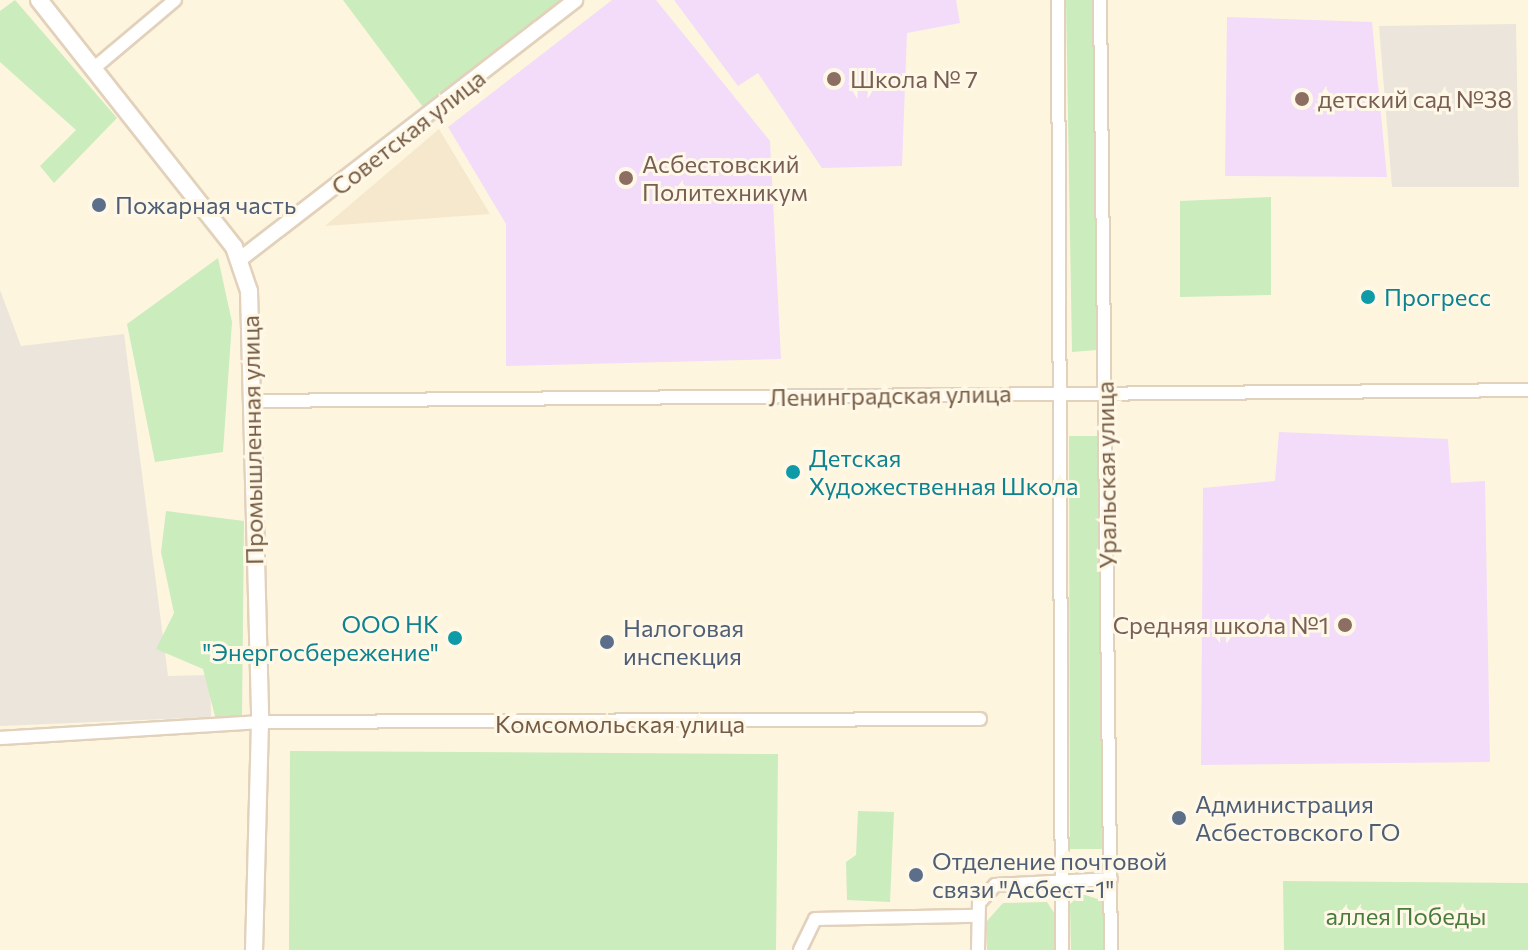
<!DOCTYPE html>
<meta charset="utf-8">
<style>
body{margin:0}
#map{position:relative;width:1528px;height:950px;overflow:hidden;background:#fef5df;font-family:Commissioner,sans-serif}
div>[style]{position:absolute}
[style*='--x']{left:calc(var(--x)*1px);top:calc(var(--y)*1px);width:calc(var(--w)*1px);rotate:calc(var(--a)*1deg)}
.residential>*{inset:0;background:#f6e8cd}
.industrial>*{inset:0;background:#ebe5db}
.education>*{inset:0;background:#f2dcfa}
.green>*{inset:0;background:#cbecbd}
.roads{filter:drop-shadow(2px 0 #e2d1bb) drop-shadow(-2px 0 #e2d1bb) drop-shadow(0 2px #e2d1bb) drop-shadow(0 -2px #e2d1bb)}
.minor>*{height:12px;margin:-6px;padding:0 6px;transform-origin:6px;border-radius:6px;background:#fff}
.tertiary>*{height:14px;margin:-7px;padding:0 7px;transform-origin:7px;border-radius:7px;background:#fff}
.secondary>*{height:16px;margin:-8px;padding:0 8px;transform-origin:8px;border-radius:8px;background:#fff}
.dots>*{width:22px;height:22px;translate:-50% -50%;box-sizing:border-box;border:4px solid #fff8e7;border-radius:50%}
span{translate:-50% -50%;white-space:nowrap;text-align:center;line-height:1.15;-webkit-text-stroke:6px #fff8e7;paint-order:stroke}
.education-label{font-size:24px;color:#785e54}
.left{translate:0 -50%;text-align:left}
.right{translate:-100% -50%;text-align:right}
.street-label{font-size:24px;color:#765c45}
.service-label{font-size:24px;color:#4e5e75}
.culture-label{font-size:24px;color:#0d838f}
.park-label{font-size:24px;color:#497c3c}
</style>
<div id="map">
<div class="residential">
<i style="clip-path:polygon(439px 129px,490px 214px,325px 226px)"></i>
</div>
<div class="industrial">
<i style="clip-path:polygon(1516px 24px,1519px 187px,1392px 187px,1379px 26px)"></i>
<i style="clip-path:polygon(0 290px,21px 346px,124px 334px,168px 676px,210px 675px,211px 717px,0 726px)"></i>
</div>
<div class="education">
<i style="clip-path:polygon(612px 0,656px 0,770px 141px,781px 359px,506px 366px,506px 224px,448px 127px)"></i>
<i style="clip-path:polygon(674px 0,956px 0,960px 23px,907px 33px,902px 166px,822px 168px,758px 73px,738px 86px)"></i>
<i style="clip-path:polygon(1227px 17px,1372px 22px,1387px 177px,1225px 176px)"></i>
<i style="clip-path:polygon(1279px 432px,1448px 439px,1451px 483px,1485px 481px,1490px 762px,1201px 765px,1203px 488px,1275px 481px)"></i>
</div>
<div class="green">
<i style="clip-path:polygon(15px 0,117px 118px,54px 183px,40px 166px,76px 130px,0 62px,0 11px)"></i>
<i style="clip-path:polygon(343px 0,566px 0,426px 111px)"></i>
<i style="clip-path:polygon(1066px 0,1093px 0,1097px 350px,1072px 352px)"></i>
<i style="clip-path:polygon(1271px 197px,1271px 295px,1180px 297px,1180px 201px)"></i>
<i style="clip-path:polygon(218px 258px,232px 322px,223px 452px,155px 462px,127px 324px)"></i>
<i style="clip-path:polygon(1069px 436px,1100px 436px,1102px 849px,1070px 849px)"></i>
<i style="clip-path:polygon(166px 511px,244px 521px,242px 717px,217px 724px,203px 669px,156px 649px,174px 613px,161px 552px)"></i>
<i style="clip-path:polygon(290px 751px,778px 754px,776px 950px,289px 950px)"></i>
<i style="clip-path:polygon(858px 811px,894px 812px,890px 902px,847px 900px,846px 862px,856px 855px)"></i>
<i style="clip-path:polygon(1283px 881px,1528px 883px,1528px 950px,1284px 950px)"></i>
<i style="clip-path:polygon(1082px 894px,1107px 902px,1106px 950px,1071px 950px,1070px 904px)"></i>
<i style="clip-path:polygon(1047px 902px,1056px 916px,1056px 950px,987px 950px,987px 921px,1003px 903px)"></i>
</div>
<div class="roads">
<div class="minor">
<i style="--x:1058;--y:0;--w:950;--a:89.76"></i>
<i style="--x:1100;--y:0;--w:950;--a:89.34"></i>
<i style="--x:93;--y:69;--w:107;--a:-40.1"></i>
<i style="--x:252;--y:401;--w:1276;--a:-0.49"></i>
<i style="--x:0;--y:738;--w:260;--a:-3.5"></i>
<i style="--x:260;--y:722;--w:720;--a:-0.24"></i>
<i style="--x:800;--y:950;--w:34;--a:-64"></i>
<i style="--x:815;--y:919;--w:163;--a:-1.1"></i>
<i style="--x:978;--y:950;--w:47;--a:-88.8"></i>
<i style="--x:979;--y:903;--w:24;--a:-48"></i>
<i style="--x:995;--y:885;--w:116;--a:-3"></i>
</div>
<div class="tertiary">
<i style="--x:239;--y:260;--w:425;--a:-37.7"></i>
</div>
<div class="secondary">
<i style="--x:39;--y:0;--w:315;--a:51.7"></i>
<i style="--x:234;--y:247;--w:46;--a:71.2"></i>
<i style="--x:249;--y:291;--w:431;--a:88.5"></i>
<i style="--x:260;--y:722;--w:228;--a:91.5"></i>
</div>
</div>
<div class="dots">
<i style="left:834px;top:79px;background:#8d6e63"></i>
<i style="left:1302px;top:99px;background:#8d6e63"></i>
<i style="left:626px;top:178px;background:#8d6e63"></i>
<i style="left:99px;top:205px;background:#5c6f8a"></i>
<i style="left:1368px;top:297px;background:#0f9aa8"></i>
<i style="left:793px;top:472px;background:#0f9aa8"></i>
<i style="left:1345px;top:625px;background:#8d6e63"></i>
<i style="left:455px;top:638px;background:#0f9aa8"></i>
<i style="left:607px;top:642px;background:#5c6f8a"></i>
<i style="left:1179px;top:818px;background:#5c6f8a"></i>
<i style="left:916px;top:875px;background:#5c6f8a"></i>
</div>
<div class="education-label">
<span class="left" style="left:850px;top:79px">Школа № 7</span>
<span class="left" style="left:1318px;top:99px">детский сад №38</span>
<span class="left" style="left:642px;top:178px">Асбестовский<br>Политехникум</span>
<span class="right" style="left:1329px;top:625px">Средняя школа №1</span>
</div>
<div class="street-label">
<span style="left:408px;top:132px;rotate:-38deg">Советская улица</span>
<span style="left:890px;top:395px;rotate:-1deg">Ленинградская улица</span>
<span style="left:252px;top:440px;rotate:-91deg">Промышленная улица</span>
<span style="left:1106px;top:475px;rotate:-91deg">Уральская улица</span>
<span style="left:620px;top:724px">Комсомольская улица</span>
</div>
<div class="service-label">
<span class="left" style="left:115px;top:205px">Пожарная часть</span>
<span class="left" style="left:623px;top:642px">Налоговая<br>инспекция</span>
<span class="left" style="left:1195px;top:818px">Администрация<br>Асбестовского ГО</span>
<span class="left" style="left:932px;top:875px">Отделение почтовой<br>связи "Асбест-1"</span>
</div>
<div class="culture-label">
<span class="left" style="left:1384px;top:297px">Прогресс</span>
<span class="left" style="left:809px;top:472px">Детская<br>Художественная Школа</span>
<span class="right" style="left:439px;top:638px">ООО НК<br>"Энергосбережение"</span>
</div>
<div class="park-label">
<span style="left:1406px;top:916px">аллея Победы</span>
</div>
</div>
